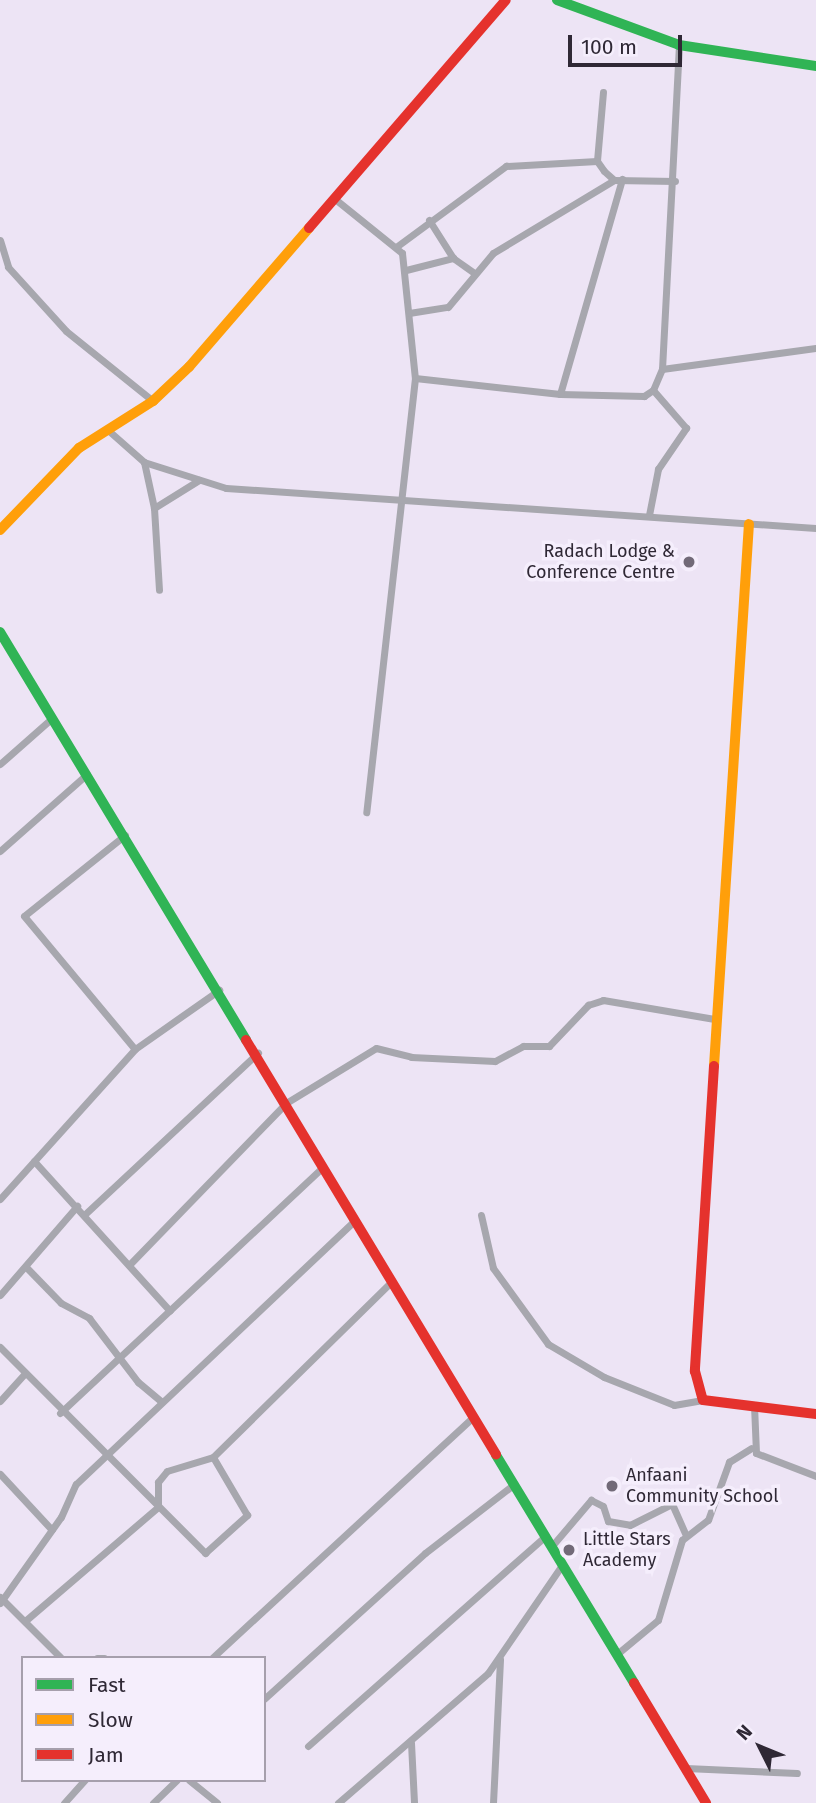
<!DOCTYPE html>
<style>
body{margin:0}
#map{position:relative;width:816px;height:1803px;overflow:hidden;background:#ede4f5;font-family:"Fira Sans",sans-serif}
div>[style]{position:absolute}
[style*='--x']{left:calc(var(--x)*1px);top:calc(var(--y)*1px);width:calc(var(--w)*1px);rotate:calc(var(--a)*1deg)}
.street>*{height:7px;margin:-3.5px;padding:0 3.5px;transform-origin:3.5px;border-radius:3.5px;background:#a7a7ae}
.fast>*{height:10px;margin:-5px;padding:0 5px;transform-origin:5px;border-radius:5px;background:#30b455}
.slow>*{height:10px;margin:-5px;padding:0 5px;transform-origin:5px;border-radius:5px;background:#ff9f0a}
.jam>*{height:10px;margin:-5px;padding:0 5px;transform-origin:5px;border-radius:5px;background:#e5322d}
.dots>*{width:19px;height:19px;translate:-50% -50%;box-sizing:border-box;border:4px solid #f5eefc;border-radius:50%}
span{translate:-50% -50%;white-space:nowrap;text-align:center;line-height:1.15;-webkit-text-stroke:7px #f5eefc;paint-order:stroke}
.poi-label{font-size:18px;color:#2f2835}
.right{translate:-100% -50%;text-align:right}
.left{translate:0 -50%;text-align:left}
.legend{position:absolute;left:21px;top:1656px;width:245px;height:126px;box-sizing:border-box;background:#f5eefc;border:2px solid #a69fac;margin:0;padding:9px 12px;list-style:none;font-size:21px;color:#2f2835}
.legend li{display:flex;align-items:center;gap:14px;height:35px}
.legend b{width:35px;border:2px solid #a69fac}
.north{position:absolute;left:725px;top:1712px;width:70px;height:70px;-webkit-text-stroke:5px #f5eefc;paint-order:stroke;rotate:313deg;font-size:19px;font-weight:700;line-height:28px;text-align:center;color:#2f2835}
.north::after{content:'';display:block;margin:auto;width:24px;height:32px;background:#2f2835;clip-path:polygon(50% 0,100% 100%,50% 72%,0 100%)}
.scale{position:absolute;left:568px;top:35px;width:114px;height:32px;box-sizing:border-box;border:4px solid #2f2835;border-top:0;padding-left:9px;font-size:21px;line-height:24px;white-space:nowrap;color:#2f2835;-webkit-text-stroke:5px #f5eefc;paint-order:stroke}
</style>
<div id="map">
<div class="street">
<i style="--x:603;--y:92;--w:69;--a:95"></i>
<i style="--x:597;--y:161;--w:12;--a:55"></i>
<i style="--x:604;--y:171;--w:13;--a:42"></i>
<i style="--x:614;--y:180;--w:61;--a:0.9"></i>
<i style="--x:335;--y:199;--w:86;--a:38.9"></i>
<i style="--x:402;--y:253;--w:126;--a:84.1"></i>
<i style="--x:415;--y:378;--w:437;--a:96.4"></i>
<i style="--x:429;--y:220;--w:45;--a:57.7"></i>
<i style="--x:453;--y:258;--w:24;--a:35"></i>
<i style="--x:0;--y:240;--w:28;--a:73"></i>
<i style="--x:8;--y:267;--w:86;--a:47.8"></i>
<i style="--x:66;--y:331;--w:112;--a:38.8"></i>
<i style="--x:396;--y:247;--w:137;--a:-36.4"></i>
<i style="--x:506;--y:166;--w:91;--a:-3.1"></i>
<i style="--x:406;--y:270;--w:49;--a:-14.3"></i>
<i style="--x:409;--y:313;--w:39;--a:-9"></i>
<i style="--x:448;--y:307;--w:70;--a:-50.2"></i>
<i style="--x:493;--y:253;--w:141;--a:-31.1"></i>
<i style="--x:662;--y:369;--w:155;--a:-7.8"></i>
<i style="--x:415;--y:378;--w:146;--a:6.3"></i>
<i style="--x:560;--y:394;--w:84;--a:1.4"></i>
<i style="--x:644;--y:396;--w:11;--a:-34"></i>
<i style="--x:653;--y:390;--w:23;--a:-67"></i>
<i style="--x:662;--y:369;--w:324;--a:-87"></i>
<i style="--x:560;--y:394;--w:224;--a:-73.9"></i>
<i style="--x:109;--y:431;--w:47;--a:41.5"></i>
<i style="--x:144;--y:462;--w:86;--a:17.6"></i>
<i style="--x:226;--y:488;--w:591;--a:3.88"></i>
<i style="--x:144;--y:462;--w:47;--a:77.7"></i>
<i style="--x:154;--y:508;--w:82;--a:86.5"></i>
<i style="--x:154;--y:508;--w:53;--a:-31.9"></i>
<i style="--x:649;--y:515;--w:47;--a:-78.9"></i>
<i style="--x:658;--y:469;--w:50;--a:-55.7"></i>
<i style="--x:686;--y:428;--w:50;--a:-131"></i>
<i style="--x:0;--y:764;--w:69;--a:-41.5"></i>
<i style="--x:125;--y:835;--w:129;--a:141.3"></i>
<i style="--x:24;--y:916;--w:173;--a:50.2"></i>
<i style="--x:0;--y:851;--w:116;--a:-41.5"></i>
<i style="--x:34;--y:1161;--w:202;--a:47.8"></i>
<i style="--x:0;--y:1199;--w:202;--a:-48"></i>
<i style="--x:135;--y:1049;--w:103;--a:-35.1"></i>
<i style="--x:84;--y:1215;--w:238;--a:-43"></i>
<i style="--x:481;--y:1215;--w:54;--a:77.2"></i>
<i style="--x:493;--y:1268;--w:94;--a:54.1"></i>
<i style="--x:548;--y:1344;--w:65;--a:30.5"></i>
<i style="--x:604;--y:1377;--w:75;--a:21.8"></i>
<i style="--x:674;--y:1405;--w:29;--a:-10"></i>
<i style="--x:129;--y:1265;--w:226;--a:-45.9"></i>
<i style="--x:286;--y:1103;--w:105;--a:-31.4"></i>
<i style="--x:376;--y:1048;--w:36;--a:14"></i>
<i style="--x:411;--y:1057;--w:84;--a:2.7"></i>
<i style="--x:495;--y:1061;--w:32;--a:-28"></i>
<i style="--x:523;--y:1046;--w:26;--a:0"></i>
<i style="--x:549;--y:1046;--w:57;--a:-46.4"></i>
<i style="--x:588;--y:1005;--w:16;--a:-18"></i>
<i style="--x:603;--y:1000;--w:113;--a:9.7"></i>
<i style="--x:26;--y:1267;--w:50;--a:45.8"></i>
<i style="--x:61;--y:1303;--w:32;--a:28"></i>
<i style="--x:89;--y:1318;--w:81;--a:52.6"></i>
<i style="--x:138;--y:1382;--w:30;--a:40"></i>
<i style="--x:0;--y:1295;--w:118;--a:-49.1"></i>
<i style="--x:0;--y:1347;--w:291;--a:45.1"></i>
<i style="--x:205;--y:1553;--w:57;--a:-42.1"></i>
<i style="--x:247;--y:1515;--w:67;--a:-120.4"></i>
<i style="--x:213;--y:1457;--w:251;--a:-44.5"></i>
<i style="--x:0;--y:1401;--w:36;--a:-48"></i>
<i style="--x:754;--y:1405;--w:48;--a:87.6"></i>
<i style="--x:756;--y:1453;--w:64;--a:21"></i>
<i style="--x:60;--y:1413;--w:360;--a:-43.1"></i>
<i style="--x:0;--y:1474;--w:76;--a:47.1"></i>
<i style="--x:551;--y:1547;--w:62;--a:-49.6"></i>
<i style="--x:591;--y:1500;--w:13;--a:27"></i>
<i style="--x:603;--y:1506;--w:16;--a:72"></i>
<i style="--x:608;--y:1521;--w:22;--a:10"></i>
<i style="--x:630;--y:1525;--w:47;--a:-26.6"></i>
<i style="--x:672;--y:1504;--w:34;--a:66"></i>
<i style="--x:0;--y:1597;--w:86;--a:45"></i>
<i style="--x:0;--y:1603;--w:105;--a:-54.7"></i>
<i style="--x:61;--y:1517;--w:36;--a:-66"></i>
<i style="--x:76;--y:1484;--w:380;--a:-43.4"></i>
<i style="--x:25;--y:1621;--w:175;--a:-40.6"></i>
<i style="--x:158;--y:1507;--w:25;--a:-90"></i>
<i style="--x:158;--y:1482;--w:14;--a:-51"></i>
<i style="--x:167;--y:1471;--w:48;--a:-16.9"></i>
<i style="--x:617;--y:1654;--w:53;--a:-39.7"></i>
<i style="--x:658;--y:1620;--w:84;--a:-73.3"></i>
<i style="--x:682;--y:1540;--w:33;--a:-38"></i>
<i style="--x:708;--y:1520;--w:62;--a:-70.1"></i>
<i style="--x:729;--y:1462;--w:26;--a:-32"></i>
<i style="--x:97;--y:1658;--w:7;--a:0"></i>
<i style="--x:212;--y:1658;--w:354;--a:-42.7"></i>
<i style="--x:264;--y:1699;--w:217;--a:-42.2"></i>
<i style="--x:425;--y:1553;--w:111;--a:-37.7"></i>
<i style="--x:411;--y:1743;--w:60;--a:87.1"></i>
<i style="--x:308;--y:1746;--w:315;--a:-41.5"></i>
<i style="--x:686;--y:1768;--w:111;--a:2.6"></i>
<i style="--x:189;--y:1780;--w:36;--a:39"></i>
<i style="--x:64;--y:1803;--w:31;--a:-48"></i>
<i style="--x:153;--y:1803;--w:33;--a:-44"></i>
<i style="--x:338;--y:1803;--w:198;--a:-40.9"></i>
<i style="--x:488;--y:1673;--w:131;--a:-55.6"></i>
<i style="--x:493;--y:1803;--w:144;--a:-87.2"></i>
</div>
<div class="fast">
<i style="--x:557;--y:0;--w:130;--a:20.2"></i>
<i style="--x:679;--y:45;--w:139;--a:8.7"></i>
<i style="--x:0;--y:632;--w:476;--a:58.9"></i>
<i style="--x:496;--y:1455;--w:267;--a:58.8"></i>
</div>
<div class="slow">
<i style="--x:0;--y:530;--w:114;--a:-46.1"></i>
<i style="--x:79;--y:448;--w:88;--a:-32.4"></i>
<i style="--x:153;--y:401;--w:50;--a:-43.4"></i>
<i style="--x:189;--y:367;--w:184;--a:-49.2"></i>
<i style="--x:714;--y:1066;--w:543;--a:-86.31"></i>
</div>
<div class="jam">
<i style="--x:309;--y:228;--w:301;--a:-49.2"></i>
<i style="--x:246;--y:1040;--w:484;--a:58.9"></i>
<i style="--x:714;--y:1066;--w:306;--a:93.6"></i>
<i style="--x:695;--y:1371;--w:30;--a:75"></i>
<i style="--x:703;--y:1400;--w:114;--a:7.1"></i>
<i style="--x:634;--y:1683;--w:140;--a:59"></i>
</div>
<div class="dots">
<i style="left:689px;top:562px;background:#726a78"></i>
<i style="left:612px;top:1486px;background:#726a78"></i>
<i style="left:569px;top:1550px;background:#726a78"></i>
</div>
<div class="poi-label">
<span class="right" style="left:675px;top:562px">Radach Lodge &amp;<br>Conference Centre</span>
<span class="left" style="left:626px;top:1486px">Anfaani<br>Community School</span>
<span class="left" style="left:583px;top:1550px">Little Stars<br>Academy</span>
</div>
<ul class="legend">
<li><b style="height:9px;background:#30b455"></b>Fast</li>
<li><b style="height:9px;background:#ff9f0a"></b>Slow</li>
<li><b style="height:9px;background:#e5322d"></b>Jam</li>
</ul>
<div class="north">N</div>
<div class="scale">100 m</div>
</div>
